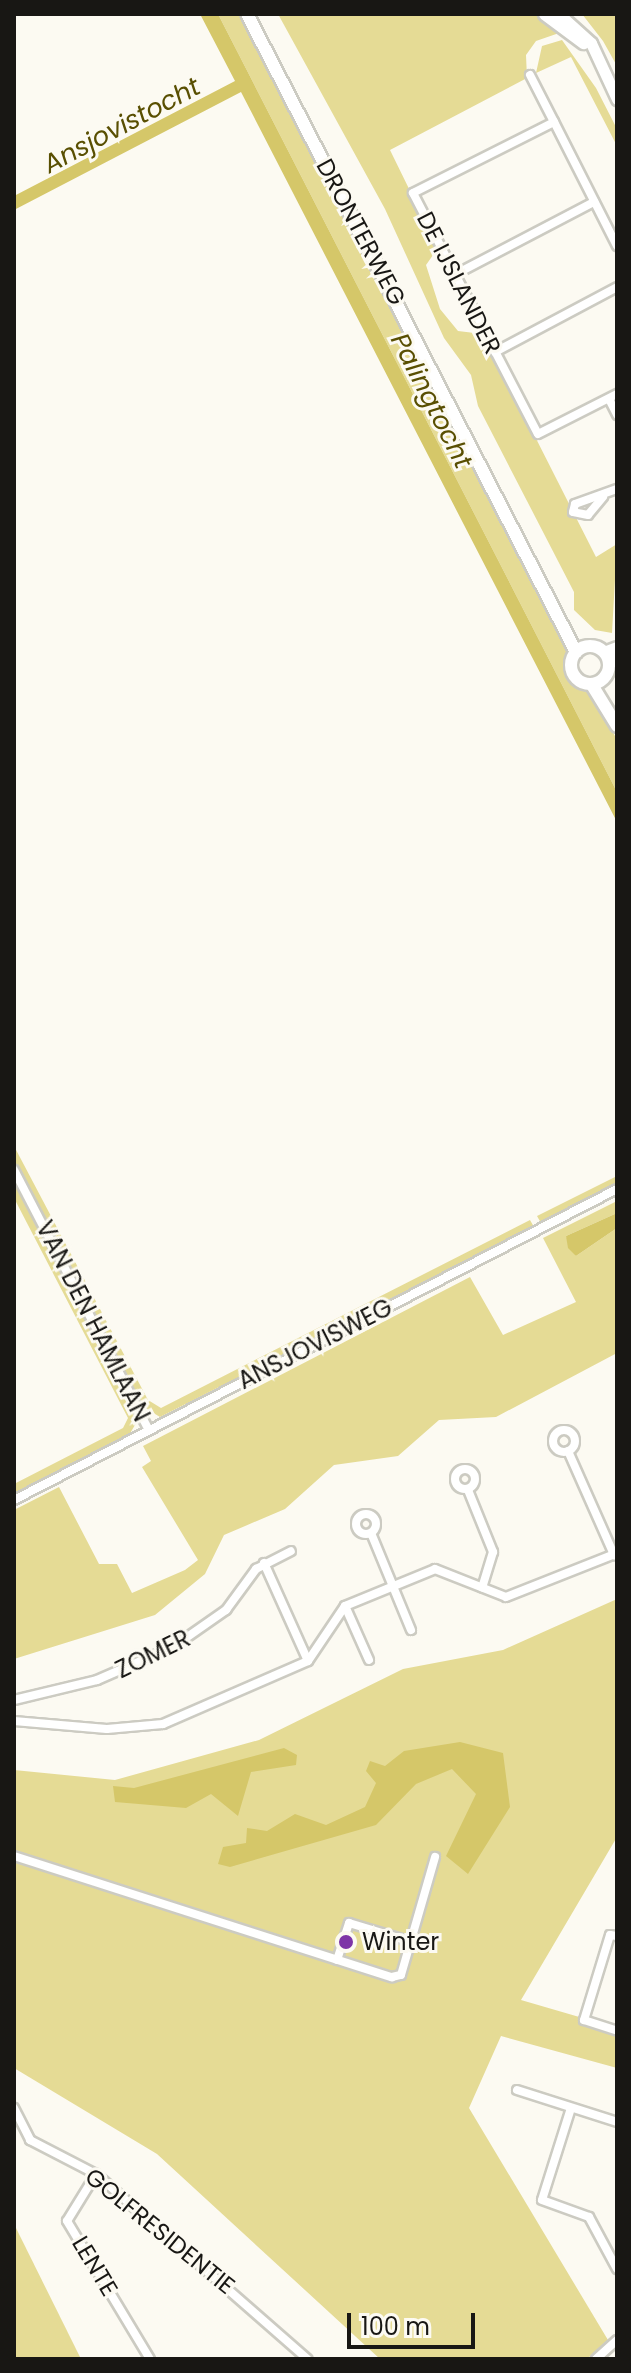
<!DOCTYPE html>
<style>
body{margin:0}
#map{position:relative;width:631px;height:2373px;overflow:hidden;background:#fcfaf2;font-family:Poppins,sans-serif}
div>[style]{position:absolute}
[style*='--x']{left:calc(var(--x)*1px);top:calc(var(--y)*1px);width:calc(var(--w)*1px);rotate:calc(var(--a)*1deg)}
.green>*{inset:0;background:#e5db95}
.water>*{inset:0;background:#d5c769}
.roads{filter:drop-shadow(2px 0 #cccbc2) drop-shadow(-2px 0 #cccbc2) drop-shadow(0 2px #cccbc2) drop-shadow(0 -2px #cccbc2)}
.street>*{height:8px;margin:-4px;padding:0 4px;transform-origin:4px;border-radius:4px;background:#fff}
.street>.ring{margin:-4px;padding:0;box-sizing:content-box;background:none;border:8px solid #fff;border-radius:50%}
.secondary>*{height:11px;margin:-5.5px;padding:0 5.5px;transform-origin:5.5px;border-radius:5.5px;background:#fff}
.primary>*{height:12px;margin:-6px;padding:0 6px;transform-origin:6px;border-radius:6px;background:#fff}
.primary>.ring{margin:-6px;padding:0;box-sizing:content-box;background:none;border:12px solid #fff;border-radius:50%}
.dots>*{width:22px;height:22px;translate:-50% -50%;box-sizing:border-box;border:4px solid #fcfaf2;border-radius:50%}
span{translate:-50% -50%;white-space:nowrap;text-align:center;line-height:1.15;-webkit-text-stroke:6px #fcfaf2;paint-order:stroke}
.street-label{font-size:24px;color:#181714}
.poi-label{font-size:24px;color:#181714}
.left{translate:0 -50%;text-align:left}
.water-label{font-size:26px;color:#594f02;font-style:italic}
.frame{position:absolute;inset:0;border:16px solid #181714;pointer-events:none}
.scale{position:absolute;left:347px;top:2313px;width:128px;height:36px;box-sizing:border-box;border:4px solid #181714;border-top:0;padding-left:10px;font-size:24px;line-height:28px;white-space:nowrap;color:#181714;-webkit-text-stroke:6px #fcfaf2;paint-order:stroke}
</style>
<div id="map">
<div class="green">
<i style="clip-path:polygon(218px 14px,241px 14px,568px 644px,568px 676px,595px 697px,617px 740px,617px 792px)"></i>
<i style="clip-path:polygon(278px 14px,534px 14px,562px 32px,536px 41px,526px 55px,527px 78px,390px 150px,438px 248px,426px 265px,440px 309px,458px 331px,483px 334px,596px 557px,617px 544px,612px 633px,595px 630px,574px 610px,574px 592px,478px 406px,471px 375px,444px 338px,385px 209px)"></i>
<i style="clip-path:polygon(582px 14px,617px 14px,617px 66px,603px 41px)"></i>
<i style="clip-path:polygon(562px 40px,596px 88px,617px 129px,617px 146px,571px 57px,536px 73px,542px 46px)"></i>
<i style="clip-path:polygon(14px 1146px,148px 1400px,161px 1408px,530px 1220px,534px 1227px,160px 1417px,142px 1406px,103px 1335px,14px 1163px)"></i>
<i style="clip-path:polygon(14px 1176px,138px 1420px,129px 1435px,14px 1494px,14px 1484px,123px 1428px,128px 1418px,14px 1198px)"></i>
<i style="clip-path:polygon(617px 1176px,617px 1184px,541px 1223px,537px 1216px)"></i>
<i style="clip-path:polygon(617px 1201px,617px 1213px,566px 1236px,576px 1256px,617px 1228px,617px 1353px,496px 1417px,439px 1420px,398px 1456px,334px 1465px,285px 1509px,224px 1535px,205px 1574px,155px 1615px,14px 1659px,14px 1510px,59px 1487px,99px 1564px,117px 1564px,132px 1593px,185px 1570px,198px 1560px,142px 1467px,151px 1461px,143px 1446px,470px 1277px,503px 1335px,576px 1302px,543px 1238px)"></i>
<i style="clip-path:polygon(617px 1599px,617px 1837px,521px 2000px,617px 2028px,617px 2068px,501px 2036px,469px 2108px,608px 2340px,587px 2359px,380px 2359px,157px 2154px,14px 2068px,14px 1770px,115px 1780px,259px 1740px,403px 1669px,503px 1650px)"></i>
<i style="clip-path:polygon(14px 2224px,81px 2359px,14px 2359px)"></i>
</div>
<div class="water">
<i style="clip-path:polygon(200px 14px,218px 14px,617px 792px,617px 822px,241px 92px,14px 210px,14px 196px,235px 81px)"></i>
<i style="clip-path:polygon(617px 1213px,617px 1228px,576px 1256px,568px 1248px,566px 1236px)"></i>
<i style="clip-path:polygon(460px 1742px,503px 1753px,510px 1807px,468px 1874px,446px 1856px,476px 1794px,452px 1769px,416px 1784px,376px 1825px,230px 1867px,218px 1864px,223px 1847px,246px 1843px,247px 1828px,267px 1831px,295px 1814px,326px 1825px,365px 1807px,376px 1783px,366px 1771px,370px 1761px,385px 1766px,404px 1751px)"></i>
<i style="clip-path:polygon(284px 1748px,297px 1755px,296px 1765px,251px 1772px,238px 1816px,211px 1794px,186px 1808px,115px 1802px,113px 1786px,134px 1788px)"></i>
</div>
<div class="roads">
<div class="street">
<i style="--x:530;--y:75;--w:53;--a:62.9"></i>
<i style="--x:617;--y:246;--w:139;--a:-116.9"></i>
<i style="--x:554;--y:122;--w:158;--a:153.3"></i>
<i style="--x:413;--y:193;--w:271;--a:62.6"></i>
<i style="--x:538;--y:434;--w:89;--a:-26.9"></i>
<i style="--x:456;--y:274;--w:156;--a:-27.6"></i>
<i style="--x:495;--y:352;--w:138;--a:-28"></i>
<i style="--x:609;--y:399;--w:18;--a:63"></i>
<i style="--x:603;--y:497;--w:23;--a:130"></i>
<i style="--x:588;--y:515;--w:15;--a:-169"></i>
<i style="--x:573;--y:512;--w:8;--a:-76"></i>
<i style="--x:575;--y:504;--w:45;--a:-19.7"></i>
<i style="--x:14;--y:1170;--w:293;--a:62.6"></i>
<i class="ring" style="left:553px;top:1430px;width:14px;height:14px"></i>
<i style="--x:568;--y:1451;--w:114;--a:66.1"></i>
<i class="ring" style="left:455px;top:1469px;width:12px;height:12px"></i>
<i style="--x:468;--y:1490;--w:67;--a:68"></i>
<i style="--x:493;--y:1552;--w:37;--a:107"></i>
<i style="--x:14;--y:1500;--w:678;--a:-27.28"></i>
<i class="ring" style="left:356px;top:1514px;width:12px;height:12px"></i>
<i style="--x:371;--y:1533;--w:105;--a:67.6"></i>
<i style="--x:264;--y:1563;--w:107;--a:65.8"></i>
<i style="--x:345;--y:1606;--w:59;--a:66"></i>
<i style="--x:14;--y:1700;--w:85;--a:-13.5"></i>
<i style="--x:97;--y:1680;--w:83;--a:-23.5"></i>
<i style="--x:173;--y:1647;--w:65;--a:-34.9"></i>
<i style="--x:226;--y:1610;--w:51;--a:-53.8"></i>
<i style="--x:256;--y:1569;--w:39;--a:-27"></i>
<i style="--x:14;--y:1721;--w:93;--a:4.9"></i>
<i style="--x:107;--y:1729;--w:56;--a:-5.1"></i>
<i style="--x:163;--y:1724;--w:158;--a:-23.5"></i>
<i style="--x:308;--y:1661;--w:66;--a:-56.1"></i>
<i style="--x:345;--y:1606;--w:97;--a:-22.3"></i>
<i style="--x:435;--y:1569;--w:76;--a:21.5"></i>
<i style="--x:506;--y:1597;--w:119;--a:-21.6"></i>
<i style="--x:14;--y:1856;--w:397;--a:17.8"></i>
<i style="--x:392;--y:1977;--w:9;--a:-13"></i>
<i style="--x:401;--y:1975;--w:123;--a:-73.9"></i>
<i style="--x:617;--y:1936;--w:7;--a:-172"></i>
<i style="--x:610;--y:1935;--w:89;--a:107"></i>
<i style="--x:584;--y:2020;--w:35;--a:18"></i>
<i style="--x:337;--y:1960;--w:39;--a:-72"></i>
<i style="--x:349;--y:1923;--w:66;--a:16.8"></i>
<i style="--x:517;--y:2090;--w:105;--a:17.7"></i>
<i style="--x:14;--y:2108;--w:36;--a:63"></i>
<i style="--x:30;--y:2140;--w:74;--a:27.3"></i>
<i style="--x:96;--y:2174;--w:281;--a:41.2"></i>
<i style="--x:571;--y:2108;--w:96;--a:107.5"></i>
<i style="--x:542;--y:2200;--w:50;--a:19.9"></i>
<i style="--x:589;--y:2217;--w:59;--a:61.7"></i>
<i style="--x:96;--y:2174;--w:55;--a:121.7"></i>
<i style="--x:67;--y:2221;--w:161;--a:59"></i>
<i style="--x:596;--y:2359;--w:28;--a:-42"></i>
</div>
<div class="secondary">
<i style="--x:544;--y:14;--w:49;--a:36.6"></i>
<i style="--x:559;--y:14;--w:43;--a:42.2"></i>
<i style="--x:591;--y:43;--w:62;--a:65.1"></i>
<i style="--x:604;--y:652;--w:14;--a:-21"></i>
<i style="--x:609;--y:663;--w:9;--a:-32"></i>
</div>
<div class="primary">
<i style="--x:247;--y:14;--w:718;--a:62.72"></i>
<i class="ring" style="left:571px;top:646px;width:26px;height:26px"></i>
<i style="--x:592;--y:685;--w:48;--a:58.6"></i>
</div>
</div>
<div class="dots">
<i style="left:346px;top:1942px;background:#7e35a7"></i>
</div>
<div class="street-label">
<span style="left:361px;top:232px;rotate:62deg">DRONTERWEG</span>
<span style="left:459px;top:283px;rotate:63deg">DE IJSLANDER</span>
<span style="left:93px;top:1321px;rotate:63deg">VAN DEN HAMLAAN</span>
<span style="left:315px;top:1344px;rotate:-27deg">ANSJOVISWEG</span>
<span style="left:153px;top:1654px;rotate:-26deg">ZOMER</span>
<span style="left:160px;top:2231px;rotate:39deg">GOLFRESIDENTIE</span>
<span style="left:95px;top:2266px;rotate:59deg">LENTE</span>
</div>
<div class="poi-label">
<span class="left" style="left:362px;top:1942px">Winter</span>
</div>
<div class="water-label">
<span style="left:122px;top:126px;rotate:-28deg">Ansjovistocht</span>
<span style="left:431px;top:401px;rotate:63deg">Palingtocht</span>
</div>
<div class="frame"></div>
<div class="scale">100 m</div>
</div>
